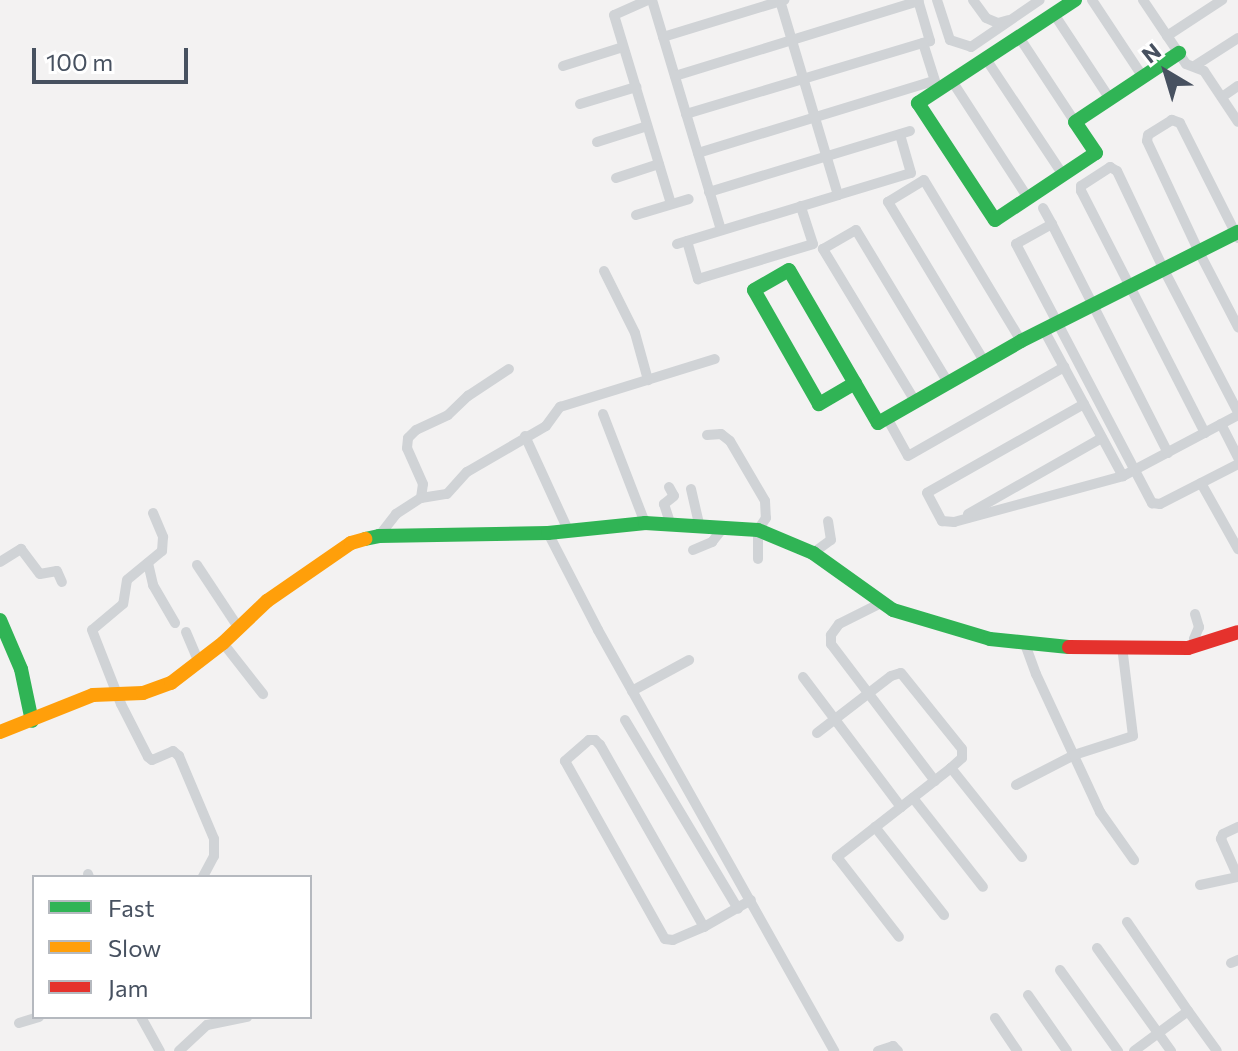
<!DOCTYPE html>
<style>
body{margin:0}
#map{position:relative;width:1238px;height:1051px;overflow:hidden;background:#f3f2f2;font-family:Commissioner,sans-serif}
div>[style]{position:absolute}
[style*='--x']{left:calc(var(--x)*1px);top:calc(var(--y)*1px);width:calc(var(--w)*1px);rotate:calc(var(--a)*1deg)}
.street>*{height:10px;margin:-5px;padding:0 5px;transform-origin:5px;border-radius:5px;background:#d0d3d6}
.fast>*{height:14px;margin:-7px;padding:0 7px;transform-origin:7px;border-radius:7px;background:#30b455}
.slow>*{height:14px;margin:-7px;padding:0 7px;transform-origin:7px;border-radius:7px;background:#ff9f0a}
.jam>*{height:14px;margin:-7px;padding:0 7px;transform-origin:7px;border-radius:7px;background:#e5322d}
span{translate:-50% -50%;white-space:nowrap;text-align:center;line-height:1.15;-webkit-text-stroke:6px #fff;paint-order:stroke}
.legend{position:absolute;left:32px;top:875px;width:280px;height:144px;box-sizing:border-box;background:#fff;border:2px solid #b5b9bf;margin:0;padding:10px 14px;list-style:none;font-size:24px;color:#475160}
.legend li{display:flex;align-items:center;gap:16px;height:40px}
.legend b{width:40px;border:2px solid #b5b9bf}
.north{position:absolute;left:1126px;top:32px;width:80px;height:80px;-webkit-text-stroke:6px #fff;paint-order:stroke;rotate:322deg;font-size:22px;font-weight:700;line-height:32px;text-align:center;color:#475160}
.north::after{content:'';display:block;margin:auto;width:28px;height:36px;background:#475160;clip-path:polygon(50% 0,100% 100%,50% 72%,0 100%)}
.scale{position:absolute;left:32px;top:48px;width:156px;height:36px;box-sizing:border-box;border:4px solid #475160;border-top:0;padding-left:10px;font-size:24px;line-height:28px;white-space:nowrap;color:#475160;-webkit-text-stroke:6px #fff;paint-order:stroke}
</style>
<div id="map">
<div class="street">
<i style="--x:648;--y:0;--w:37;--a:156"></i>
<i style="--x:614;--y:15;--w:197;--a:73.2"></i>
<i style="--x:652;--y:0;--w:240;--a:73.3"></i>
<i style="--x:918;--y:0;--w:43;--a:73.7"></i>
<i style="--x:930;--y:41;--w:7;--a:164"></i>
<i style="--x:923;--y:43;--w:43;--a:72.4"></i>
<i style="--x:937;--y:0;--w:42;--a:72"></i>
<i style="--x:950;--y:40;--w:22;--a:18"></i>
<i style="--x:971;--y:47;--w:83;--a:-34.3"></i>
<i style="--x:973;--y:0;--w:22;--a:54"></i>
<i style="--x:986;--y:18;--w:13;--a:23"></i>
<i style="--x:998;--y:23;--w:11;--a:-15"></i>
<i style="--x:1092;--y:0;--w:92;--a:56.5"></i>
<i style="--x:1143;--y:0;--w:77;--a:56.1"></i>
<i style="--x:1186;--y:64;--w:19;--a:21"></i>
<i style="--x:1204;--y:71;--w:61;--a:56.3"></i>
<i style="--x:1054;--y:14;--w:102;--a:56.6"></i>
<i style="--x:1167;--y:36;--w:66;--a:-33.2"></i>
<i style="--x:663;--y:37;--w:127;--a:-17"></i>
<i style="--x:1019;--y:37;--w:102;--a:56.6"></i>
<i style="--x:986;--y:59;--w:139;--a:56.4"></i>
<i style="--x:1196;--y:65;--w:50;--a:-32.7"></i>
<i style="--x:563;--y:66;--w:63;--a:-17.6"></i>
<i style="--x:675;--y:76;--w:255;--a:-17.1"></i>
<i style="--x:952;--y:81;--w:140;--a:57"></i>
<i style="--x:1222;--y:97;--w:19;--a:-35"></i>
<i style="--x:580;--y:104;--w:59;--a:-16.9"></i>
<i style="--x:686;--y:114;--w:247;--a:-16.7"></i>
<i style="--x:597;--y:142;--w:52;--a:-17.7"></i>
<i style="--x:698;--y:153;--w:247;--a:-17"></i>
<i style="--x:616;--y:178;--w:45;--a:-18"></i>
<i style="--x:709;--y:192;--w:210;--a:-16.9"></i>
<i style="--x:838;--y:195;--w:76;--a:-16.8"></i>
<i style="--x:911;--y:173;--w:40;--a:-106"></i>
<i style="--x:1043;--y:208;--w:18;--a:61"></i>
<i style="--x:636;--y:215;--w:55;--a:-16.8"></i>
<i style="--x:1238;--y:238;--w:129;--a:-116.8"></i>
<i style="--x:1180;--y:123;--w:9;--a:-159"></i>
<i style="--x:1172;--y:120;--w:28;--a:148"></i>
<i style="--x:1148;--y:135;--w:6;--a:99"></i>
<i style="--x:1147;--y:141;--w:123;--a:64.9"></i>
<i style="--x:1199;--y:252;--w:85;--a:62.5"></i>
<i style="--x:687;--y:241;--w:40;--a:74"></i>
<i style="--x:698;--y:279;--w:120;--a:-16.9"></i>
<i style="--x:813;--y:244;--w:40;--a:-108"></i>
<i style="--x:677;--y:244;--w:168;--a:-16.9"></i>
<i style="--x:838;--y:195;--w:203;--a:-106.6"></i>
<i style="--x:604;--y:271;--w:69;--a:63.4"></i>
<i style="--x:635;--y:333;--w:49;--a:74.5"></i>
<i style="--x:1045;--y:332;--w:164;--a:61.6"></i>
<i style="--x:984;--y:361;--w:186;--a:-121.1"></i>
<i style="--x:888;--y:202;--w:42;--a:-31.4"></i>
<i style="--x:924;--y:180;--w:188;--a:58.9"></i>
<i style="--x:915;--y:401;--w:178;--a:-121.2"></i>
<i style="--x:823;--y:249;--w:38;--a:-30"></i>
<i style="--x:856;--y:230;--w:176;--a:58.9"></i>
<i style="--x:1084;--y:404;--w:180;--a:150.5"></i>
<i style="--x:927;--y:493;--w:32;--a:62"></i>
<i style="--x:942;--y:521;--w:12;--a:5"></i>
<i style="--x:954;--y:522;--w:175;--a:-15.2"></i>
<i style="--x:1123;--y:476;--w:130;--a:-27.9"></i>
<i style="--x:603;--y:414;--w:117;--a:68.9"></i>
<i style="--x:887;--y:418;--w:43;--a:61.1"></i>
<i style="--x:908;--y:456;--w:180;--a:-29.7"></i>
<i style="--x:1221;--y:424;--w:38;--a:63"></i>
<i style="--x:1205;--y:433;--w:272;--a:-117.1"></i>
<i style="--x:1081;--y:191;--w:5;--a:-90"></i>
<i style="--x:1081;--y:186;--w:35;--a:-33"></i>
<i style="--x:1110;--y:167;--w:8;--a:30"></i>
<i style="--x:1117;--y:171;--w:110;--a:64.6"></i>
<i style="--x:1164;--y:270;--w:160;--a:62.5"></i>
<i style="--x:707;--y:435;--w:14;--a:-4"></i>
<i style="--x:721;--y:434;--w:11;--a:38"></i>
<i style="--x:730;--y:441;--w:69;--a:59.7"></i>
<i style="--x:765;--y:501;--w:17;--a:87"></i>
<i style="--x:766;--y:518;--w:14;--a:124"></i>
<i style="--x:758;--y:530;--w:29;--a:90"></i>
<i style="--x:525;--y:436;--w:103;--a:65.4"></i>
<i style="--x:1168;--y:453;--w:257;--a:-116.9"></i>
<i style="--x:1052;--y:224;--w:41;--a:150.9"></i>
<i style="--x:1016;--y:244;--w:293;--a:62.3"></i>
<i style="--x:1152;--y:503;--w:8;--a:7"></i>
<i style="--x:1160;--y:504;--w:88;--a:-27.1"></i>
<i style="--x:1201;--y:483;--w:76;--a:60.7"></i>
<i style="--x:669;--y:487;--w:10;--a:61"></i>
<i style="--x:674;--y:496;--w:13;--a:141"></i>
<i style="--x:664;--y:504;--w:23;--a:72"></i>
<i style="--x:691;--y:489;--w:40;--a:77"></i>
<i style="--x:421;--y:498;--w:14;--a:-82"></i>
<i style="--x:423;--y:484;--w:39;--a:-114"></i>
<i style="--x:407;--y:448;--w:10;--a:-84"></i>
<i style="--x:408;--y:438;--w:11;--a:-45"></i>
<i style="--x:416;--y:430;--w:35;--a:-25"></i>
<i style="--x:448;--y:415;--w:28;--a:-44"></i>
<i style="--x:468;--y:396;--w:49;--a:-33.4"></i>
<i style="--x:153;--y:513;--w:26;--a:67"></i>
<i style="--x:163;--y:537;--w:14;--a:94"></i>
<i style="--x:162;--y:551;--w:45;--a:140.4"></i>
<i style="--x:127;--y:580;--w:24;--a:99"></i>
<i style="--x:123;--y:604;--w:40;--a:140"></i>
<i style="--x:92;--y:630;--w:79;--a:68.6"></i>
<i style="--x:121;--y:704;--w:59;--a:63"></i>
<i style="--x:148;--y:757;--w:5;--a:37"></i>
<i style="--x:152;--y:760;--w:23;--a:-23"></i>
<i style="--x:173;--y:751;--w:8;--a:40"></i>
<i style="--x:179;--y:756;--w:90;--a:67.1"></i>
<i style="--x:214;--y:839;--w:17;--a:90"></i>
<i style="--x:214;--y:856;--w:24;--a:118"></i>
<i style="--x:968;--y:514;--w:154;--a:-29.6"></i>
<i style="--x:548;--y:533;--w:109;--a:62.7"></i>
<i style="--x:598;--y:630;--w:483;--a:60.7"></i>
<i style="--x:379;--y:536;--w:28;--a:-52"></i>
<i style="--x:396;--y:514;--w:30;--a:-33"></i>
<i style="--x:421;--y:498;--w:26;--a:-9"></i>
<i style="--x:447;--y:494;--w:30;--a:-48"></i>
<i style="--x:467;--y:472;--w:91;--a:-30.2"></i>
<i style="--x:546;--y:426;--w:24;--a:-54"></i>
<i style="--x:560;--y:407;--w:162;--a:-17.2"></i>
<i style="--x:693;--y:550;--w:21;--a:-23"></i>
<i style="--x:712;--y:542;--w:16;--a:-52"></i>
<i style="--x:813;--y:553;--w:22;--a:-36"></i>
<i style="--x:831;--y:540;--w:19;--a:-99"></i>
<i style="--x:0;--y:562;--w:25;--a:-32"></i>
<i style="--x:21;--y:549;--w:31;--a:53"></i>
<i style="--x:40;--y:574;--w:17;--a:-10"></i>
<i style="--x:57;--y:571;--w:12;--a:66"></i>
<i style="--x:148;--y:563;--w:23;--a:77"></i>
<i style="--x:153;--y:585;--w:44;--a:59.9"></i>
<i style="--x:197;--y:565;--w:74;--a:56.5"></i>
<i style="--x:881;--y:603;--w:47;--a:153.4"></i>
<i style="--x:839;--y:624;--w:14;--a:126"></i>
<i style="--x:831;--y:635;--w:9;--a:90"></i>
<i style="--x:831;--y:644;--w:172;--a:52.8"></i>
<i style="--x:1195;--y:614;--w:14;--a:73"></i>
<i style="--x:1199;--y:627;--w:13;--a:113"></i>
<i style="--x:1194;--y:639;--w:8;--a:67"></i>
<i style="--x:186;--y:632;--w:34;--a:67"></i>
<i style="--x:223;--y:643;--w:65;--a:51.9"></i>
<i style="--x:1025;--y:644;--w:32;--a:70"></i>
<i style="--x:1036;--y:674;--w:152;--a:65.1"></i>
<i style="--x:1100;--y:812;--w:59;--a:54.7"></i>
<i style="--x:803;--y:677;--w:163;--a:53"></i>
<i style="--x:632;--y:691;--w:65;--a:-28.5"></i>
<i style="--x:625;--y:720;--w:220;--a:59.1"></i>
<i style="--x:817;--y:733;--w:93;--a:-37.6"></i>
<i style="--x:891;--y:676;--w:10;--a:-17"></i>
<i style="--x:901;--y:673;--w:97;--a:51.2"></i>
<i style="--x:962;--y:749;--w:9;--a:90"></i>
<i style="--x:962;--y:758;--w:15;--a:138"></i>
<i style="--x:951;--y:768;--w:145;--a:142"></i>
<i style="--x:837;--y:857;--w:101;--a:52.2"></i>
<i style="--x:951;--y:768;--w:114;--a:51.4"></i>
<i style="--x:1016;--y:785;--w:65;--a:-27.3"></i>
<i style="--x:1074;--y:755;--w:62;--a:-17.9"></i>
<i style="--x:1133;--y:736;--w:90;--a:-97"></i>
<i style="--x:913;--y:798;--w:113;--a:51.8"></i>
<i style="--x:875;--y:827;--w:112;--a:51.9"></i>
<i style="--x:88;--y:874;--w:3;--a:72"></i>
<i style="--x:1200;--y:885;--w:39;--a:-12"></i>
<i style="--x:1238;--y:877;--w:42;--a:-114.1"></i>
<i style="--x:1221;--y:839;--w:5;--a:-68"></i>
<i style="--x:1223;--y:834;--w:17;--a:-25"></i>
<i style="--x:1127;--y:922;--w:108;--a:55.6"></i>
<i style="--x:704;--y:927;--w:210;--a:-119.7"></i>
<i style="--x:600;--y:745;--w:7;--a:-135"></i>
<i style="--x:595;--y:740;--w:6;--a:180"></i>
<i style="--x:589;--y:740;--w:32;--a:139"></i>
<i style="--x:565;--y:761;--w:204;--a:60.7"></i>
<i style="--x:665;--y:939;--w:8;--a:7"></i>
<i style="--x:673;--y:940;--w:34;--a:-23"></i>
<i style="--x:704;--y:927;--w:54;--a:-29.9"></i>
<i style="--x:1097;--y:948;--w:127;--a:54.3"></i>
<i style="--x:1231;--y:963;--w:8;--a:-23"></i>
<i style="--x:1060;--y:970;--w:100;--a:54.4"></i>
<i style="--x:1028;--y:995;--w:68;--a:55.1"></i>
<i style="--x:141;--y:1017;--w:39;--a:61"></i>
<i style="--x:995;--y:1018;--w:40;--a:56"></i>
<i style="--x:19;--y:1023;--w:21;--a:-17"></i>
<i style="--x:179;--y:1051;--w:38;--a:-43"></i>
<i style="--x:207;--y:1025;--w:41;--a:-11.3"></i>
<i style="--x:878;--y:1051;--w:16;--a:-18"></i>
<i style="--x:893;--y:1046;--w:7;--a:45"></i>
<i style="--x:1134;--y:1051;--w:67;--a:-36.5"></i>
<i style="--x:1188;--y:1011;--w:49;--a:54.1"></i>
</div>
<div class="fast">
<i style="--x:1075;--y:0;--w:188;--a:146.7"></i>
<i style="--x:918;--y:103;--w:140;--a:56.7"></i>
<i style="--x:995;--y:220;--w:121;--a:-33.6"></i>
<i style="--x:1096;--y:153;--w:37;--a:-124"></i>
<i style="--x:1075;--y:122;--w:125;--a:-33.6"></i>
<i style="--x:855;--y:383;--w:42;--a:149.7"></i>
<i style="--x:819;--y:404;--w:131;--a:-119.7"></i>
<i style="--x:754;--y:290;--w:40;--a:-29.7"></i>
<i style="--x:789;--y:270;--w:177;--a:59.8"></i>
<i style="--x:878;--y:423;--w:165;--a:-29.8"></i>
<i style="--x:1021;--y:341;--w:243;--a:-26.7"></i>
<i style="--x:365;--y:539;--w:14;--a:-12"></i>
<i style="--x:379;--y:536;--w:169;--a:-1"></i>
<i style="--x:548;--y:533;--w:98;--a:-5.9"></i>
<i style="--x:645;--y:523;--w:113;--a:3.5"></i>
<i style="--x:758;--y:530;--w:60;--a:22.7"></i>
<i style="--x:813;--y:553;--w:98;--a:35.5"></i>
<i style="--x:893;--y:610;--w:101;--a:16.6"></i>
<i style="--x:990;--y:639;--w:79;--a:5.8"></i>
<i style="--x:0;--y:620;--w:53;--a:66.8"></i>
<i style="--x:21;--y:669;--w:53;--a:78.1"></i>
</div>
<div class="slow">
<i style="--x:0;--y:732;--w:100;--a:-21.7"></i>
<i style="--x:93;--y:695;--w:50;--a:-2.3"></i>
<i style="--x:143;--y:693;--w:30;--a:-20"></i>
<i style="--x:171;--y:683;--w:66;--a:-37.6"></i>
<i style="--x:223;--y:643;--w:61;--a:-43.7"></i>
<i style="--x:267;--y:601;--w:102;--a:-34.6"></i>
<i style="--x:351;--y:543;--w:15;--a:-16"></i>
</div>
<div class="jam">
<i style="--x:1069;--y:647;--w:119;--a:0.5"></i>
<i style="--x:1188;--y:648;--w:52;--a:-17.7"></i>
</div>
<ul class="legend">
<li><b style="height:10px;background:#30b455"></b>Fast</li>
<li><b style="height:10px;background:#ff9f0a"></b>Slow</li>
<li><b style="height:10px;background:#e5322d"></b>Jam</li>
</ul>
<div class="north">N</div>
<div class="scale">100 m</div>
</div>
